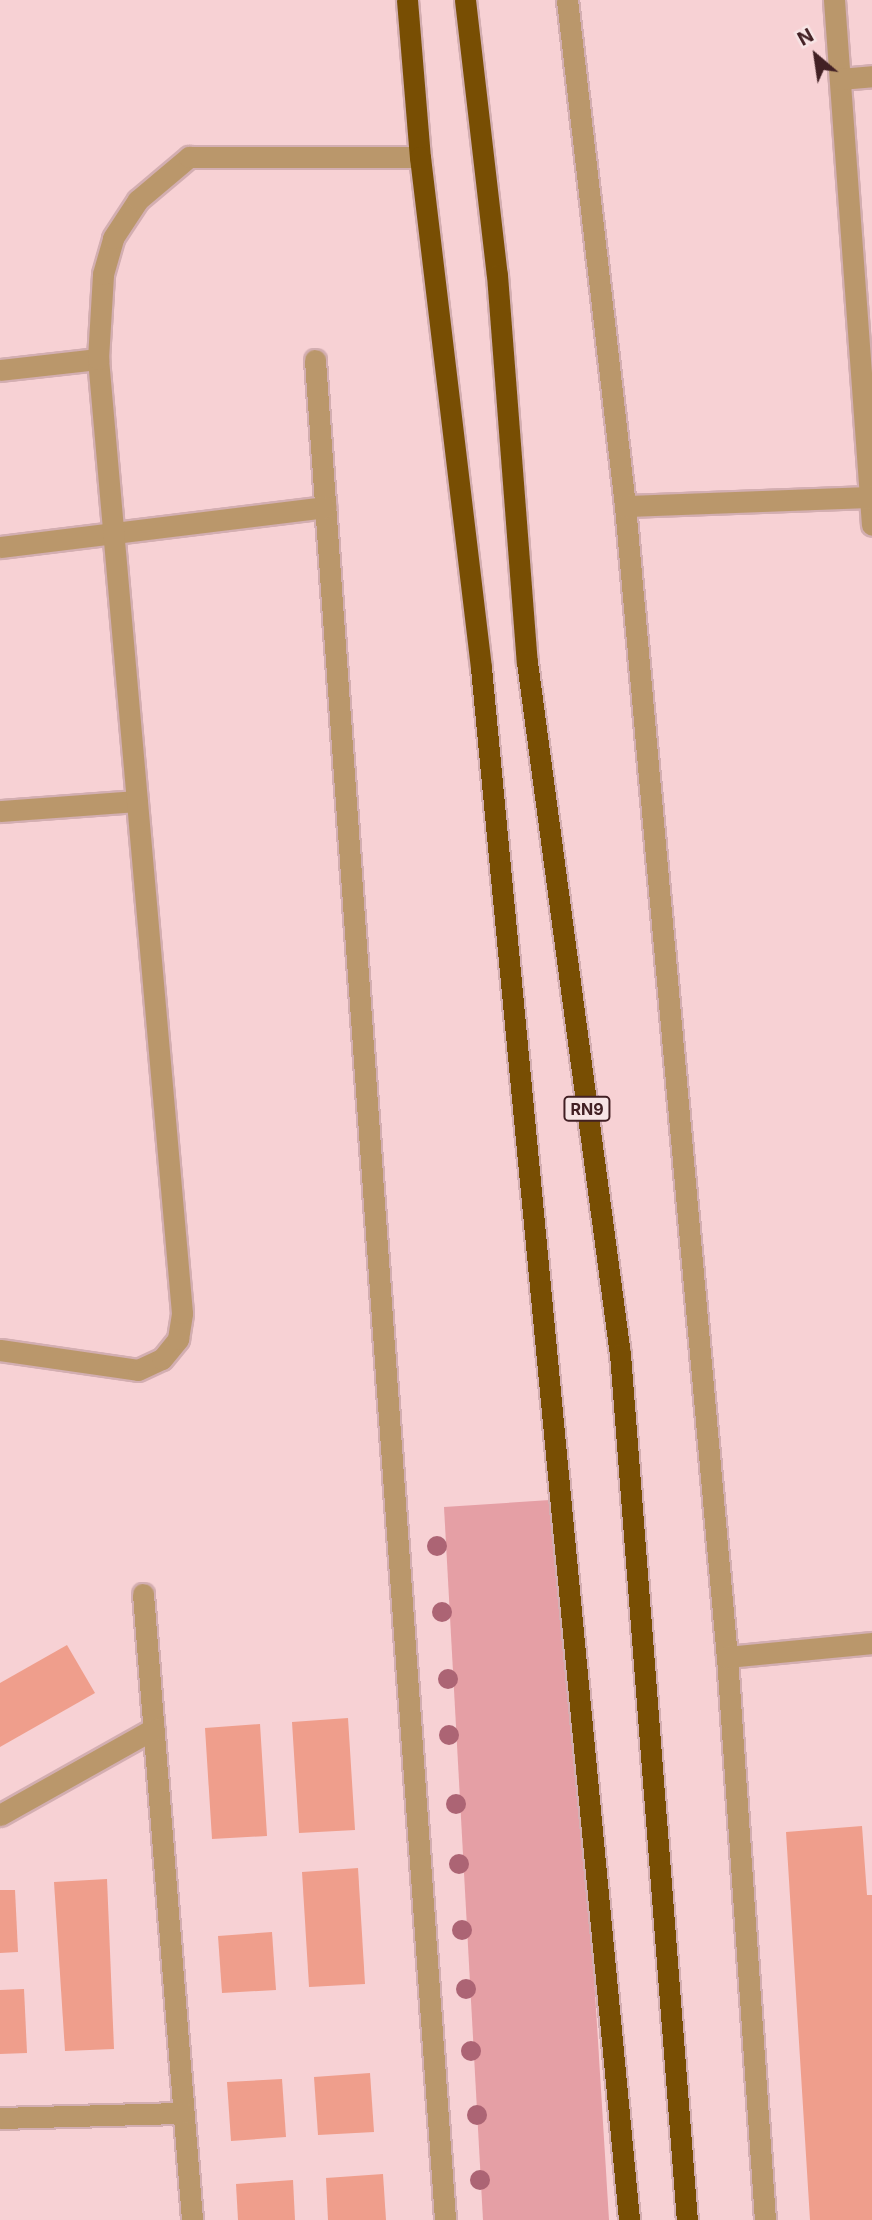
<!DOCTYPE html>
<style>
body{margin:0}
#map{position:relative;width:872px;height:2220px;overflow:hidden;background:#f7d1d4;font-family:Inter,sans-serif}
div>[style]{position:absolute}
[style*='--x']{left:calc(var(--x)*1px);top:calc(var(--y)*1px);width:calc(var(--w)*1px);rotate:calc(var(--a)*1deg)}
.green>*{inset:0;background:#e59fa5}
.building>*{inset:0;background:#ef9e8c}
.roads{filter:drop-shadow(2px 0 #d3aeb1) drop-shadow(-2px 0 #d3aeb1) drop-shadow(0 2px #d3aeb1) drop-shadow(0 -2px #d3aeb1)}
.minor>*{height:21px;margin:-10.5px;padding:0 10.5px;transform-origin:10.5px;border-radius:10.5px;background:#ba976b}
.highway>*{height:21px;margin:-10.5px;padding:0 10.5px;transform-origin:10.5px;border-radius:10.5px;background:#784e03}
.trees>*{width:20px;height:20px;margin:-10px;border-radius:50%;background:#ac6474}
span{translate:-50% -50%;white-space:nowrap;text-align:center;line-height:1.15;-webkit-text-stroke:5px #f7e4e5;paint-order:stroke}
.shield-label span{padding:2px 5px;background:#f7e4e5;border:2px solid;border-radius:5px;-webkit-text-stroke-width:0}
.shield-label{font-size:16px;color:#422024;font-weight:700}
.north{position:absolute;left:781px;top:21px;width:70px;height:70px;-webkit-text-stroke:5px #f7e4e5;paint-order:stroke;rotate:331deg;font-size:19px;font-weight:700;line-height:28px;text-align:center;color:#422024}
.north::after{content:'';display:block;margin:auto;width:24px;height:32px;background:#422024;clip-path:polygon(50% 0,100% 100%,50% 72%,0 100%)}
</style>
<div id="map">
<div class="green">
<i style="clip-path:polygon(550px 1500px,585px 1830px,609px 2220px,483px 2220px,444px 1507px)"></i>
</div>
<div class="building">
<i style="clip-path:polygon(67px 1645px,95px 1693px,0 1747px,0 1683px)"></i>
<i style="clip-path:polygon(348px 1718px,355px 1830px,299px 1833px,292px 1722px)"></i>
<i style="clip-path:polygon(260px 1724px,267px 1836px,212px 1839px,205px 1728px)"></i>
<i style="clip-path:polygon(862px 1826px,867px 1895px,872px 1895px,872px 2220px,810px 2220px,786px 1832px)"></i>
<i style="clip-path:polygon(358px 1868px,365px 1984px,309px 1987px,302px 1872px)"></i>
<i style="clip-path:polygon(107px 1879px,114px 2049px,65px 2051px,54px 1882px)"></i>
<i style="clip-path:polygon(0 1890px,15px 1890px,18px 1952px,0 1953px)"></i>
<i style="clip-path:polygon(272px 1932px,276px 1990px,222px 1993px,218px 1936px)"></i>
<i style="clip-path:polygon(24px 1989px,27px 2053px,0 2054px,0 1990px)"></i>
<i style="clip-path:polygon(370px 2073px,374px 2132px,318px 2135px,314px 2077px)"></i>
<i style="clip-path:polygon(282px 2079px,286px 2137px,231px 2141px,227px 2082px)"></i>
<i style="clip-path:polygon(383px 2174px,386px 2220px,328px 2220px,326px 2178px)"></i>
<i style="clip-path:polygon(293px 2180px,295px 2220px,238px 2220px,236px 2184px)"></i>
</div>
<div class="roads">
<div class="minor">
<i style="--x:567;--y:0;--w:509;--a:83.46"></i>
<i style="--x:625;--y:506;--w:1156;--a:84.94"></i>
<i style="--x:727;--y:1657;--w:564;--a:86.14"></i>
<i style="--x:834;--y:0;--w:526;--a:85.86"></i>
<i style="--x:840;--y:79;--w:32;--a:-5"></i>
<i style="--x:315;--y:360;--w:1865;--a:86"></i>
<i style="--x:0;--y:370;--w:99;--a:-6.4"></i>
<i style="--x:625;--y:506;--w:247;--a:-2.1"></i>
<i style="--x:0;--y:547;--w:328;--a:-7"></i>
<i style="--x:0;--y:811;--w:137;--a:-4.2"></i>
<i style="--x:0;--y:1350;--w:139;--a:8.2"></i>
<i style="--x:138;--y:1370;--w:26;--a:-25"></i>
<i style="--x:162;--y:1359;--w:26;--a:-51"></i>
<i style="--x:178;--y:1339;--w:26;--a:-81"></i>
<i style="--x:182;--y:1313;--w:958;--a:-95.03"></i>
<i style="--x:98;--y:359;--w:85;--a:-86.6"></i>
<i style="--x:103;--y:274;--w:37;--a:-74"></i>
<i style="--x:113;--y:238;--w:45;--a:-56.7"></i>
<i style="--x:138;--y:200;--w:67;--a:-40.1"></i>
<i style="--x:189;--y:157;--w:231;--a:0"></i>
<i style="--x:143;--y:1594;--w:628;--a:85.52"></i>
<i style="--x:727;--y:1657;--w:146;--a:-5.5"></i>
<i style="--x:0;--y:1815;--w:176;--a:-29.3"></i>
<i style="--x:0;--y:2118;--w:183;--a:-1.6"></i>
</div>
<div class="highway">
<i style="--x:407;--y:0;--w:158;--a:85.3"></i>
<i style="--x:420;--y:157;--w:515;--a:83.19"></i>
<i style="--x:481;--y:668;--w:1559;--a:84.55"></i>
<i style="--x:465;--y:0;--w:277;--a:83.4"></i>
<i style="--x:497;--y:275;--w:388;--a:85.6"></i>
<i style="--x:527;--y:662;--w:698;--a:82.35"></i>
<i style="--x:620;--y:1354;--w:869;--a:85.58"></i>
</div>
</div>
<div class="trees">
<i style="left:437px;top:1546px"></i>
<i style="left:442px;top:1612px"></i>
<i style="left:448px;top:1679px"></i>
<i style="left:449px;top:1735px"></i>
<i style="left:456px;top:1804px"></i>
<i style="left:459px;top:1864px"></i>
<i style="left:462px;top:1930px"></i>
<i style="left:466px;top:1989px"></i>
<i style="left:471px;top:2051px"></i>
<i style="left:477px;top:2115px"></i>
<i style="left:480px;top:2180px"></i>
</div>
<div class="shield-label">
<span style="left:587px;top:1109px">RN9</span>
</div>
<div class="north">N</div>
</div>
